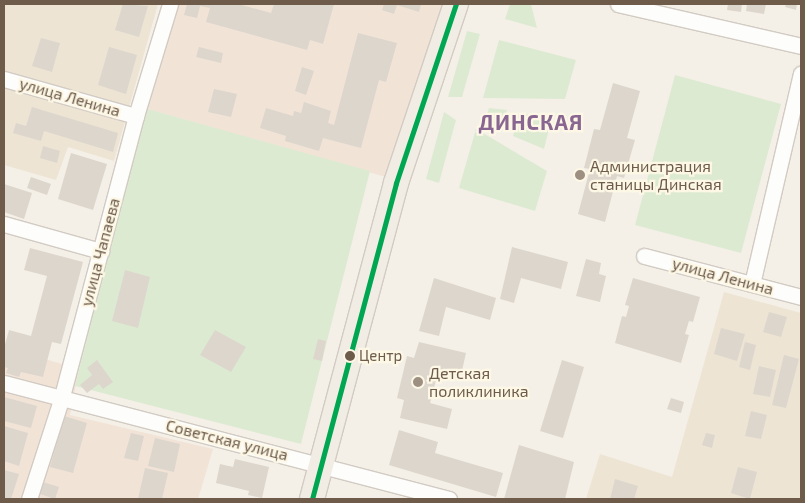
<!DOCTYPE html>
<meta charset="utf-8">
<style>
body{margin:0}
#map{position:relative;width:805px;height:503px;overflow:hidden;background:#f4f0e7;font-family:"Exo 2",sans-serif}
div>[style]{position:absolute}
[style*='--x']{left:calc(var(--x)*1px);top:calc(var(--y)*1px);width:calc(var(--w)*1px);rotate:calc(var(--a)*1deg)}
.residential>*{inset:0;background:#ede4d4}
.commercial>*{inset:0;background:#f2e3d7}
.green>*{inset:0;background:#ddead2}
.building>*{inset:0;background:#ddd6cd}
.roads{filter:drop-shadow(1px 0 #d2cbc3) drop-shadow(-1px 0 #d2cbc3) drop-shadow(0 1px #d2cbc3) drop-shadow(0 -1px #d2cbc3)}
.minor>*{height:15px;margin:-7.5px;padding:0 7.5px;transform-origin:7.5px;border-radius:7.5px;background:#fdfdfb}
.primary>*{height:24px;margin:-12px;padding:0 12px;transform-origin:12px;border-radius:12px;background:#f1ede4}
.bus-1>*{height:5px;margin:-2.5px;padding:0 2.5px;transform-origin:2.5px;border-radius:2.5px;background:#00a651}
.dots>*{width:14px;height:14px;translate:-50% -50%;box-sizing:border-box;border:2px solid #fdf7e6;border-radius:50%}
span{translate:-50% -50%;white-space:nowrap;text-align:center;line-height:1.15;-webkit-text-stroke:4.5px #fdf7e6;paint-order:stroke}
.bus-label{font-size:15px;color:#6e5b4a}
.left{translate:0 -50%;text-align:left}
.street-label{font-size:16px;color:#6e5b4a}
.poi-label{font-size:16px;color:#6e5b4a}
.district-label{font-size:21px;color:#886691;font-weight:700;letter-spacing:1px}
.frame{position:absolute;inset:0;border:5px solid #6e5b4a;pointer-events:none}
</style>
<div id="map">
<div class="residential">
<i style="clip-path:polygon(4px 4px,158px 4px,114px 161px,68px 147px,56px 180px,4px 165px)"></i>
<i style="clip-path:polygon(724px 292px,801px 313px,801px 499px,586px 499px,600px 454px,672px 477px)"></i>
</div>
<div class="commercial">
<i style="clip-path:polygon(175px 4px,445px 4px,386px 177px,144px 108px)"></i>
<i style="clip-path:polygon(4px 347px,79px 369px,70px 415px,213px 449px,198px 499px,4px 499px)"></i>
</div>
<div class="green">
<i style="clip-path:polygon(510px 4px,531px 4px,537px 28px,505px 19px)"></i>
<i style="clip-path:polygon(467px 31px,480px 34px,462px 97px,448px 97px)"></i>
<i style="clip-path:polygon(499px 40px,576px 60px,565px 99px,483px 98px)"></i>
<i style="clip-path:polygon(675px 75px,781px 104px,741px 253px,635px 225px)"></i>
<i style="clip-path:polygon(144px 108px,370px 171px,301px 444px,75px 386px)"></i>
<i style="clip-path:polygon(489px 108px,507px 110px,501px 130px,484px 123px)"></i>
<i style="clip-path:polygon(444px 112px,456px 120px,439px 183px,426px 179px)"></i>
<i style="clip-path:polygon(519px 113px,552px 117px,544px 149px,513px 136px)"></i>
<i style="clip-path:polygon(476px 129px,547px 171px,535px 211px,459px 188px)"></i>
</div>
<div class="building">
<i style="clip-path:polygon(123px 4px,148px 6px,139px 37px,115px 30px)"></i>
<i style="clip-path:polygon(187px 4px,238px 4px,271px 13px,274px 4px,334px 4px,323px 44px,310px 40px,307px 50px,206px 22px,210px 8px,200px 6px,197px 18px,184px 15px)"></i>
<i style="clip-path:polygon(384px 4px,421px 4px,419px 12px,397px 5px,394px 14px,382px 10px)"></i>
<i style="clip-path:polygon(728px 4px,742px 4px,741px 12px,727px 10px)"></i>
<i style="clip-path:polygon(747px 4px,766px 4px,764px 14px,746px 11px)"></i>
<i style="clip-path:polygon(786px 4px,797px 4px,796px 10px,785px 7px)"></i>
<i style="clip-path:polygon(358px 33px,397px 43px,386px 82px,379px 80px,361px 148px,323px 138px,319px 151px,285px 141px,286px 136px,260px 128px,266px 108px,293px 116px,294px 111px,301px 113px,304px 102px,331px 111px,328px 123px,334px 125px)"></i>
<i style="clip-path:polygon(41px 38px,60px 43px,52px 72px,32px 66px)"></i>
<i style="clip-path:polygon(109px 47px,137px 55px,126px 94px,98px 85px)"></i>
<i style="clip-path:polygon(199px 47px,223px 53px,221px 63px,196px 57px)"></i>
<i style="clip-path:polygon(302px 67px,314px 71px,306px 95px,295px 91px)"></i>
<i style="clip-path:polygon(613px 83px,640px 91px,627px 138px,635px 140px,624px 178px,617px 176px,605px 222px,578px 214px,590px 169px,584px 168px,594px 129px,600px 130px)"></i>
<i style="clip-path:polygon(214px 89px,237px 94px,231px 117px,208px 112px)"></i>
<i style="clip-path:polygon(32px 107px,118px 133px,113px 152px,44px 131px,41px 141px,13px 133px,16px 123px,26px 126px)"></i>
<i style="clip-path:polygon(43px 146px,60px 151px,57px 163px,40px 158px)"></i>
<i style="clip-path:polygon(71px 153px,107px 164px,93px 210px,58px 199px)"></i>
<i style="clip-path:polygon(31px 177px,51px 184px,47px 195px,27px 188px)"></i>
<i style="clip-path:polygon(4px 184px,32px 193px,24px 219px,4px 212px)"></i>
<i style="clip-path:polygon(512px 247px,568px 262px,561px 289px,521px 278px,514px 303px,500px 299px)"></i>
<i style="clip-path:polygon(30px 248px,83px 262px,61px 344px,52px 342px,43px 377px,21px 372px,19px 377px,6px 373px,8px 368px,4px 367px,4px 348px,9px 330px,31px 336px,47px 276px,24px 270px)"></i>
<i style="clip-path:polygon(586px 259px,601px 263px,599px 274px,606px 276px,600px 302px,576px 296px)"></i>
<i style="clip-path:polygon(125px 270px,150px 277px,138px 328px,112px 321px)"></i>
<i style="clip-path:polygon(434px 278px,496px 298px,490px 320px,446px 307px,439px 336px,419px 331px)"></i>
<i style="clip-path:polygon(633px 278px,700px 297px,693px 322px,689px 321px,685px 334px,689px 335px,681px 363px,615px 343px,622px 316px,626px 317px,629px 306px,625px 305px)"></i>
<i style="clip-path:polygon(769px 312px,787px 317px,781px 337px,763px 332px)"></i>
<i style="clip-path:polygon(721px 328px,745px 334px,737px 361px,714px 354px)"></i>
<i style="clip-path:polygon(215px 330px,246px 347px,231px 372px,200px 355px)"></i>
<i style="clip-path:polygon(318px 339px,326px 341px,322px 361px,313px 359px)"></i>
<i style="clip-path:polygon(419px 342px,466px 353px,461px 375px,439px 369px,430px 403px,452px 409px,447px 429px,400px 418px,404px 400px,397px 398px,407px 356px,414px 358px)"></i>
<i style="clip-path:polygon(745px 342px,756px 345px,750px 370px,739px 367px)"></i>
<i style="clip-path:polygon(784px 355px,799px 359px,786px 408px,772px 405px)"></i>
<i style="clip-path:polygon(97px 360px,113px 382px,103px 389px,99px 384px,87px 393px,80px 385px,92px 375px,87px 368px)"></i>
<i style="clip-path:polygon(562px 360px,584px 367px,563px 438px,540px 431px)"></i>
<i style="clip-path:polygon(759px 366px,776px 370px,770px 397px,753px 394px)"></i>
<i style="clip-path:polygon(4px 397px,37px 406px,31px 428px,4px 421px)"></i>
<i style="clip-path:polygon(671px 398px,684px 402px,681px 413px,667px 409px)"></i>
<i style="clip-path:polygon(751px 411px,767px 415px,761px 439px,745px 436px)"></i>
<i style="clip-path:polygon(64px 416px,87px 423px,73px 473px,50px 467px)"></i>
<i style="clip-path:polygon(4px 426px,28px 433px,19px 466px,4px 461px)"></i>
<i style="clip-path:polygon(399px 430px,438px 442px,435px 453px,503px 473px,496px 497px,389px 465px)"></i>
<i style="clip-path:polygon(131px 433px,144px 436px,138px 461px,124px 458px)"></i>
<i style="clip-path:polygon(706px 433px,715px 435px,712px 448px,702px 445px)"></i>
<i style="clip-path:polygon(155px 438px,180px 444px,174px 472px,148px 466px)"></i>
<i style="clip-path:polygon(519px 445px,574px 462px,565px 499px,504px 499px)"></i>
<i style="clip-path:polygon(235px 459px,269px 467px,262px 498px,248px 495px,249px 491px,216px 483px,220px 464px,233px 467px)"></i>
<i style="clip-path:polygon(738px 467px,757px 472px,750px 499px,731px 493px)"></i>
<i style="clip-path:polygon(145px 468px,168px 473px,162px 499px,138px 499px)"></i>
<i style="clip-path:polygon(4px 470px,19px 474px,11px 499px,4px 499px)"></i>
<i style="clip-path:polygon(615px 479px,638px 486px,634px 499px,610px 499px)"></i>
<i style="clip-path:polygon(43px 482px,59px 487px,55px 499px,40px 494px)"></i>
</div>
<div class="roads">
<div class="minor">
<i style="--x:618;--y:4;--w:188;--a:12.9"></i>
<i style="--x:4;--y:79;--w:137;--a:15.7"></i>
<i style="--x:4;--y:224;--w:101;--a:15.6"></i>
<i style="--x:644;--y:256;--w:162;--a:14.6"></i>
<i style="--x:752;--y:284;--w:216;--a:-76.9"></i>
<i style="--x:4;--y:383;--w:460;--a:14.6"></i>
<i style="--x:29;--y:499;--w:104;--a:-72.1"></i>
<i style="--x:61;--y:400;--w:294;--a:-75.2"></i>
<i style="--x:136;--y:116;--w:117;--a:-73.1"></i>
</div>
<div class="primary">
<i style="--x:312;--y:499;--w:327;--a:-75.1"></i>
<i style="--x:396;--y:183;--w:189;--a:-71.5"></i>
</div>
</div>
<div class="bus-1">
<i style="--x:312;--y:499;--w:327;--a:-75.1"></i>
<i style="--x:396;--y:183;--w:189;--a:-71.5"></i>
</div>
<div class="dots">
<i style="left:580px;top:175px;background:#9d8f81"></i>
<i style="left:350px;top:356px;background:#6e5b4a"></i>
<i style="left:418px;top:382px;background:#9d8f81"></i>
</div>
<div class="bus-label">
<span class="left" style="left:359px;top:356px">Центр</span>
</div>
<div class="street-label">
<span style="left:70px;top:97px;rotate:16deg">улица Ленина</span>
<span style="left:100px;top:252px;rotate:-75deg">улица Чапаева</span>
<span style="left:723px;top:276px;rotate:15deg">улица Ленина</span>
<span style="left:227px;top:440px;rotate:14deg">Советская улица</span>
</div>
<div class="poi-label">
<span class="left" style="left:590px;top:175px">Администрация<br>станицы Динская</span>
<span class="left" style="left:429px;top:382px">Детская<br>поликлиника</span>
</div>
<div class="district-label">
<span style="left:531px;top:122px">ДИНСКАЯ</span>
</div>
<div class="frame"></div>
</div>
